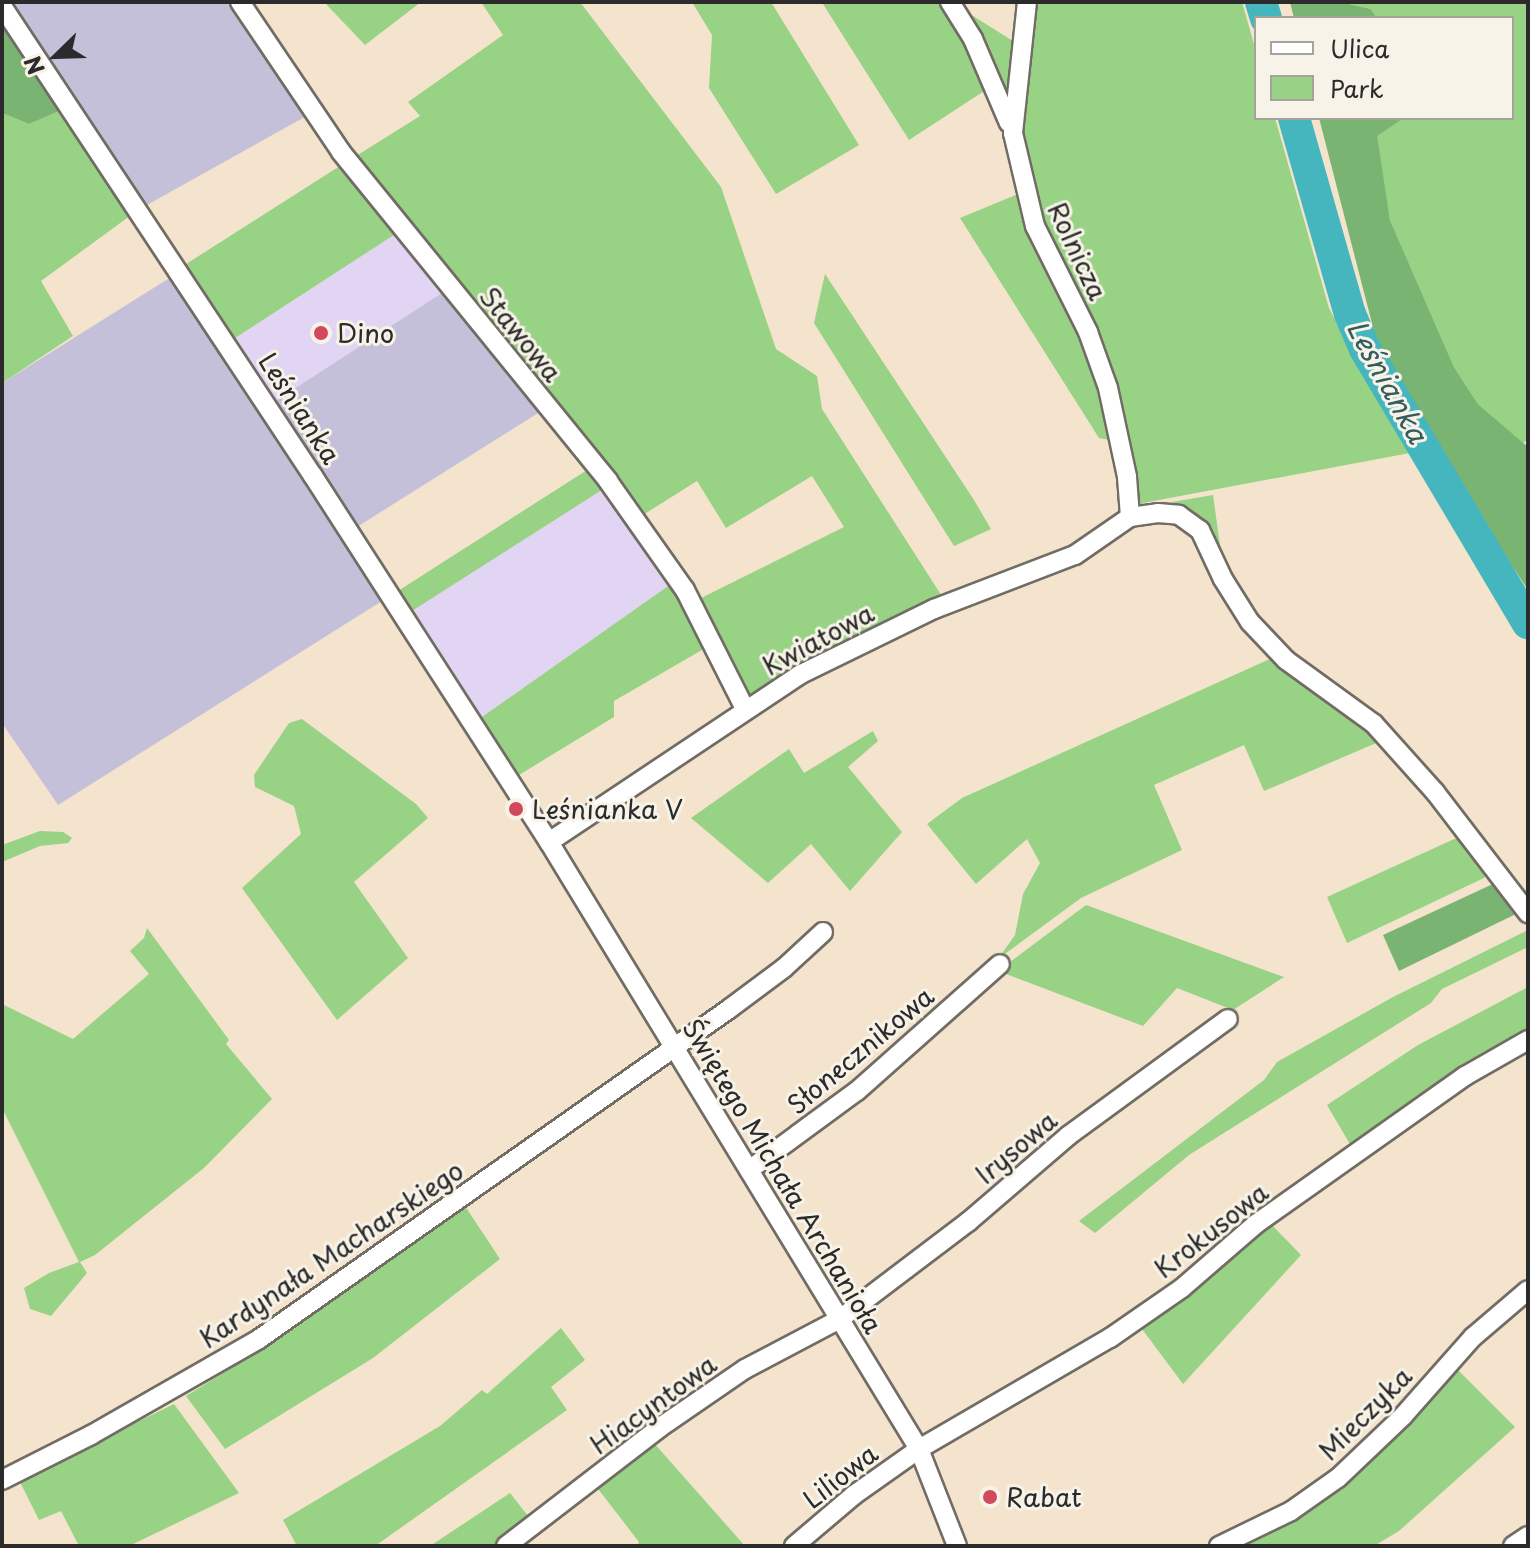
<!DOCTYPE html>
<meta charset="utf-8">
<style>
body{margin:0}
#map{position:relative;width:1530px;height:1548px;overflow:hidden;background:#f4e4cd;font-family:"Playpen Sans",sans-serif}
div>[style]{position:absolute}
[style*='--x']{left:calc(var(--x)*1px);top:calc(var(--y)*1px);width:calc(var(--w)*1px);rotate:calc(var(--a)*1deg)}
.built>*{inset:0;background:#e2d4f3}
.industrial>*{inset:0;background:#c5c0da}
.green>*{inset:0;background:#98d285}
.forest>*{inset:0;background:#7ab472}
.river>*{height:32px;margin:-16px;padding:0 16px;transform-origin:16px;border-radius:16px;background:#46b6be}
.roads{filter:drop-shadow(2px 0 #716c64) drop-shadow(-2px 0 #716c64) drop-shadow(0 2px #716c64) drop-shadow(0 -2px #716c64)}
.minor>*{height:18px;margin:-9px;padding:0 9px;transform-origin:9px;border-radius:9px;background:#fff}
.dots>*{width:22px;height:22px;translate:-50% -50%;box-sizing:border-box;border:4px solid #f7f3e8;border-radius:50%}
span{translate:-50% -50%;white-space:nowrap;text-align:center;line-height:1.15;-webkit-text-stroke:6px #f7f3e8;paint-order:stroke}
.street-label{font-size:26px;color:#2b2b2b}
.poi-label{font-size:26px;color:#2b2b2b}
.left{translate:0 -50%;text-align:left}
.water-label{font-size:28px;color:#345c5e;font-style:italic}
.frame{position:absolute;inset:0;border:4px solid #2b2b2b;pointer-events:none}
.legend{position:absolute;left:1254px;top:16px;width:260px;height:104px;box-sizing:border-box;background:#f7f3e8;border:2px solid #a5a39c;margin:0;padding:10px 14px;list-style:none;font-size:24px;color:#2b2b2b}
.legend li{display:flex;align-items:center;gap:16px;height:40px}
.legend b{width:40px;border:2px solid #a5a39c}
.north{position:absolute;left:16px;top:16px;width:80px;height:80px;-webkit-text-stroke:6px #f7f3e8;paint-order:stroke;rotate:247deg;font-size:22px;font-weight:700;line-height:32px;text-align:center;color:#2b2b2b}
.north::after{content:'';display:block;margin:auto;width:28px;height:36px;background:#2b2b2b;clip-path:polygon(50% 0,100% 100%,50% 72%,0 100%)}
</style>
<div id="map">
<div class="built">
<i style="clip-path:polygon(397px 233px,445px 291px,273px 403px,232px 340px)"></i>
<i style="clip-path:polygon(605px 488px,671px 584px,482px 717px,412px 611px)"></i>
</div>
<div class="industrial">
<i style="clip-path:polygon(2px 2px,240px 2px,312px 113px,138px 210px)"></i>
<i style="clip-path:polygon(179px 272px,268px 406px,445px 291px,543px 410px,349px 532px,390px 596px,58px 805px,2px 723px,2px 383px)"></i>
</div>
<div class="green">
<i style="clip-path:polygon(324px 2px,421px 2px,365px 45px)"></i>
<i style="clip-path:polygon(481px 2px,580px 2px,721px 187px,776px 349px,817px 376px,822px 409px,945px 601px,745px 709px,691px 603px,844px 527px,812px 476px,726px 528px,697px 481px,635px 520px,348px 161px,420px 116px,408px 102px,503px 35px)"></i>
<i style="clip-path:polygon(692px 2px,771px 2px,859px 145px,776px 194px,709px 88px,712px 35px)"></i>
<i style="clip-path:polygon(825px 2px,951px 2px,1019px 45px,1024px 2px,1242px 2px,1256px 51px,1256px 118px,1275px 118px,1329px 308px,1363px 376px,1410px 453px,1143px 503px,1130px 517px,1120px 442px,1099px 438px,960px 218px,1025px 191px,995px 84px,909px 140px,823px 4px)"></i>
<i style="clip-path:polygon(1340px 2px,1528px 2px,1528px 439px,1523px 443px,1478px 404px,1454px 367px,1390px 220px,1376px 136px,1404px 118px,1512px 118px,1512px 18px,1377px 18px,1371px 9px)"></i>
<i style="clip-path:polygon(69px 107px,138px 210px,41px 281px,73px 336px,2px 383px,2px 113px,29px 124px)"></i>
<i style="clip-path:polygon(343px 164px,397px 233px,232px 340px,183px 266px)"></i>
<i style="clip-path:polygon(825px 274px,974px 500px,991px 529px,954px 546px,814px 323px)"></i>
<i style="clip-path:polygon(587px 470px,605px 488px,412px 611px,398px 591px)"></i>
<i style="clip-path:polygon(1213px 495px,1224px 574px,1205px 527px,1195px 512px,1154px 505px)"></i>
<i style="clip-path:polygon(671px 584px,707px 647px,614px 701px,614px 717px,519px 775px,482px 717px)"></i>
<i style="clip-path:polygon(1274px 657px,1336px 702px,1381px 741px,1264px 791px,1244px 745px,1154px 785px,1182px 850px,1081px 898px,998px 959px,1015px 935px,1023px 894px,1040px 863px,1027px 839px,976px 884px,927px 824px,962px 798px)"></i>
<i style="clip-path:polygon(302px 719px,416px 804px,428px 818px,354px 882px,408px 958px,337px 1020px,242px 888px,301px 834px,294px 806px,255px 787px,254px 775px,289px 723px)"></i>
<i style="clip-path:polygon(873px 731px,878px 741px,848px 767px,902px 832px,850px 891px,811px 844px,768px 883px,691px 818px,789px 749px,804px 773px)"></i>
<i style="clip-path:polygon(40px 831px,63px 832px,72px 838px,68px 843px,40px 846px,2px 862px,2px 845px)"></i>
<i style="clip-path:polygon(1463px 835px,1489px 870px,1484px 878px,1347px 943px,1327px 897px)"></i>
<i style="clip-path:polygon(1086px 905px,1284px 977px,1233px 1010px,1177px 988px,1143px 1026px,998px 971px)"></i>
<i style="clip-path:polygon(147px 928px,229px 1040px,226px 1044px,272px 1099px,204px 1168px,95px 1255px,80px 1262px,87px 1273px,51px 1316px,30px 1309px,24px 1288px,49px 1273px,79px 1262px,2px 1108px,2px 1004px,73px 1039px,149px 974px,130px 951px,144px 938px)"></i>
<i style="clip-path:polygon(1528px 930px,1528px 947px,1442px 989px,1431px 1003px,1189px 1155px,1095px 1233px,1079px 1221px,1264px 1080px,1277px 1062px,1393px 997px)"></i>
<i style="clip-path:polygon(1528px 987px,1528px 1036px,1354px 1151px,1327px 1105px,1418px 1045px)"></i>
<i style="clip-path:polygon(465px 1206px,500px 1259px,373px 1358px,225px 1449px,186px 1396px,291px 1331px)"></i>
<i style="clip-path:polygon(1268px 1221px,1301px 1255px,1183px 1384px,1139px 1325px)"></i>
<i style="clip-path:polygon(561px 1328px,585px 1360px,551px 1387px,567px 1410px,375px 1546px,297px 1546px,283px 1520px,440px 1426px,482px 1390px,487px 1394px)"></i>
<i style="clip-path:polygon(1453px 1365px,1515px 1427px,1399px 1531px,1374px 1546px,1236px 1546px,1292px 1521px,1352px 1476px)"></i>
<i style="clip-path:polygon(174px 1404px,239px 1493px,129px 1546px,79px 1546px,61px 1511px,39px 1520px,19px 1480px)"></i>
<i style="clip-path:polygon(653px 1442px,745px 1546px,637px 1546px,639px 1542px,595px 1485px)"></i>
<i style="clip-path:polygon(510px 1493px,532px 1521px,500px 1546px,430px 1546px)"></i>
</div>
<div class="forest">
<i style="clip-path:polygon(1290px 2px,1340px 2px,1371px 9px,1377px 18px,1294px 18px)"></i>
<i style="clip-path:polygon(2px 6px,69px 107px,29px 124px,2px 113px)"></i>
<i style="clip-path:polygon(1319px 118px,1404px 118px,1377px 136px,1390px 220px,1454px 367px,1478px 404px,1528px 447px,1528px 590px,1443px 459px,1375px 335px)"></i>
<i style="clip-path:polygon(1495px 883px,1520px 912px,1399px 971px,1383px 935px)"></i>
</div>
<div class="river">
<i style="--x:1261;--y:2;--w:17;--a:73"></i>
<i style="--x:1294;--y:118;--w:204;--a:74.1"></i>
<i style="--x:1350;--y:314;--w:38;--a:67"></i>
<i style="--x:1365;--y:349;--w:319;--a:59.3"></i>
</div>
<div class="roads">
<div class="minor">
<i style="--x:240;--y:2;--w:181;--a:56"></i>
<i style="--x:341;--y:152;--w:424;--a:50.9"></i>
<i style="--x:608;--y:481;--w:133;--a:54.8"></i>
<i style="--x:685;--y:590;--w:133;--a:63.2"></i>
<i style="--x:950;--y:2;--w:44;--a:58.1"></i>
<i style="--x:973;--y:39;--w:91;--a:66.8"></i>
<i style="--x:1027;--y:2;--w:132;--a:96.1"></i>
<i style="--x:1013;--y:133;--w:96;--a:76.7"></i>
<i style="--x:1035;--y:226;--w:119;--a:63.4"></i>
<i style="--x:1088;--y:332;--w:59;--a:70.3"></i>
<i style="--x:1108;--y:388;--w:91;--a:77.9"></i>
<i style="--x:1127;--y:477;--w:40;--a:85.7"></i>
<i style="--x:2;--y:6;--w:564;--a:56.51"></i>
<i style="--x:313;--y:476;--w:435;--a:57.2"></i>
<i style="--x:549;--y:842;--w:711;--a:58.64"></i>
<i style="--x:919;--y:1449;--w:104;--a:68.6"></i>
<i style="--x:549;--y:842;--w:301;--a:-33.7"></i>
<i style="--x:799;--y:675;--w:150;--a:-26.1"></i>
<i style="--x:934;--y:609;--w:151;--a:-21"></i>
<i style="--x:1075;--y:555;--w:67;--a:-34.6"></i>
<i style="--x:1130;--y:517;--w:28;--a:-8"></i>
<i style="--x:1158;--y:513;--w:21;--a:5"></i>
<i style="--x:1179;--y:515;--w:26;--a:36"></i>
<i style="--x:1200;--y:530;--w:54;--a:64.9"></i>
<i style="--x:1223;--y:579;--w:51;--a:57.9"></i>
<i style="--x:1250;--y:622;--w:52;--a:46.5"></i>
<i style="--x:1286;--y:660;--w:109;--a:36"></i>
<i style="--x:1374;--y:724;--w:91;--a:48.1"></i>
<i style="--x:1435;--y:792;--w:153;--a:52.5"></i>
<i style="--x:749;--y:1170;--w:134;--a:-36.2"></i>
<i style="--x:857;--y:1091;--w:191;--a:-41.6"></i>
<i style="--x:2;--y:1480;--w:100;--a:-26.8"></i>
<i style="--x:91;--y:1435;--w:193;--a:-29.7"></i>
<i style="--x:259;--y:1339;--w:574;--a:-35.07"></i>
<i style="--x:729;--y:1009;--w:69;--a:-36.7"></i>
<i style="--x:784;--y:968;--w:53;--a:-42.7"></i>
<i style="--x:506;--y:1546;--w:193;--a:-37.6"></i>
<i style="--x:659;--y:1428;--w:104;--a:-34.5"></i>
<i style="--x:745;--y:1369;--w:107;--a:-27.8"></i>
<i style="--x:840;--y:1319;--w:161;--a:-37.2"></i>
<i style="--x:968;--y:1222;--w:132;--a:-40.7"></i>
<i style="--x:1068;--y:1136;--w:198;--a:-36.2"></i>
<i style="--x:794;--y:1546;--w:79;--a:-40.4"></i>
<i style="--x:854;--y:1495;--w:80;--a:-35.3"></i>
<i style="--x:919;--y:1449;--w:221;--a:-30.2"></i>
<i style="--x:1110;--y:1338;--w:88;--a:-34.8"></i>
<i style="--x:1182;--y:1288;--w:98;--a:-40.9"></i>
<i style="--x:1256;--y:1224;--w:256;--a:-35.3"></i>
<i style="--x:1465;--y:1076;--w:73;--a:-29.7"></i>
<i style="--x:1219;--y:1546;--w:80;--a:-25.9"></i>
<i style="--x:1291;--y:1511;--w:57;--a:-35.1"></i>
<i style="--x:1338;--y:1478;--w:90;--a:-43.6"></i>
<i style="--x:1403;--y:1416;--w:106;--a:-48.5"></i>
<i style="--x:1473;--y:1337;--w:72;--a:-40.5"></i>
<i style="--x:1513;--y:1546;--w:18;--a:-34"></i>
</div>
</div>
<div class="dots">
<i style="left:321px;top:333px;background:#d1495b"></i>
<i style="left:516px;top:809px;background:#d1495b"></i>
<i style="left:990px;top:1497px;background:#d1495b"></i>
</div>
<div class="street-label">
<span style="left:1078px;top:251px;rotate:65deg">Rolnicza</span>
<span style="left:521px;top:334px;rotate:51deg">Stawowa</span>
<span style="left:300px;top:408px;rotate:57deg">Leśnianka</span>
<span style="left:818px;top:639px;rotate:-28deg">Kwiatowa</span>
<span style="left:860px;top:1050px;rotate:-40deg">Słonecznikowa</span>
<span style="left:1016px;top:1147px;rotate:-40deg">Irysowa</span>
<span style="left:783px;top:1176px;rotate:59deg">Świętego Michała Archanioła</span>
<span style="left:1211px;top:1230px;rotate:-38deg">Krokusowa</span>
<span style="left:331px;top:1254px;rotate:-34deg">Kardynała Macharskiego</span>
<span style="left:653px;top:1404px;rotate:-36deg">Hiacyntowa</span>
<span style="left:1365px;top:1413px;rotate:-45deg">Mieczyka</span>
<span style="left:840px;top:1476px;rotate:-38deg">Liliowa</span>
</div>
<div class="poi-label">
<span class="left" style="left:337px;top:333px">Dino</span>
<span class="left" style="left:532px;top:809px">Leśnianka V</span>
<span class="left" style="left:1006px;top:1497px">Rabat</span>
</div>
<div class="water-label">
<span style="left:1388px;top:381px;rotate:61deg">Leśnianka</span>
</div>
<div class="frame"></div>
<ul class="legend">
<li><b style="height:10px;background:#fff"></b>Ulica</li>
<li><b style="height:22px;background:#98d285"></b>Park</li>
</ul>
<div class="north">N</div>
</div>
